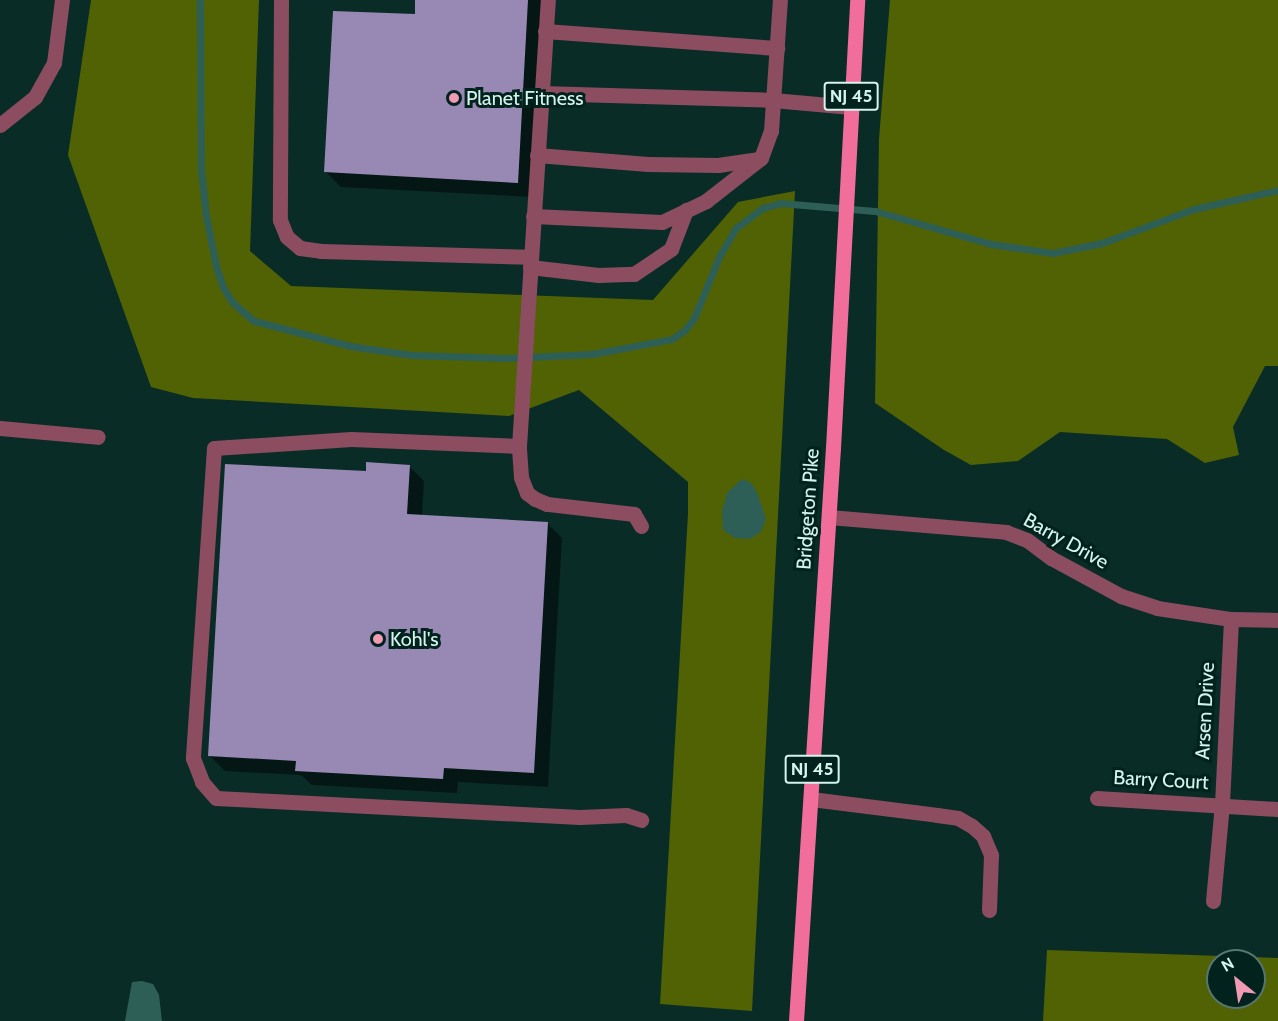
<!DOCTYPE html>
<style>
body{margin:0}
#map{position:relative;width:1278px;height:1021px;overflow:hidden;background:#0a2c27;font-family:Cabin,sans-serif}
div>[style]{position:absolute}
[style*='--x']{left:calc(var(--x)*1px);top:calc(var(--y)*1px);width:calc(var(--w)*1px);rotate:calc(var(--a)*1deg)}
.forest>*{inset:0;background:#506203}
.water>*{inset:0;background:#2e5f56}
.shadow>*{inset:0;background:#0007}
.stream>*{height:7px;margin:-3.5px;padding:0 3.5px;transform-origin:3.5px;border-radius:3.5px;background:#2e5f56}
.building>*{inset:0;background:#9888b4}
.minor>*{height:15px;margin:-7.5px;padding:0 7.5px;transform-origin:7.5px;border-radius:7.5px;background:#8c4d60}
.major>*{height:15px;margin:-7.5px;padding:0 7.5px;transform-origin:7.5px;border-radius:7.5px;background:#f26e9a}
.dots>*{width:16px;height:16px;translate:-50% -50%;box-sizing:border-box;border:3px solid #01221d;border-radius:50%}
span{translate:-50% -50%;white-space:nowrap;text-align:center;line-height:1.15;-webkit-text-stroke:6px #01221d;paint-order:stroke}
.shield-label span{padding:2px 4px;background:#01221d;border:2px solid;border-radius:4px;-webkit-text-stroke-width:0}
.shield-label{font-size:18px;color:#d5f4ed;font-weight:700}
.poi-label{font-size:20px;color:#d5f4ed}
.left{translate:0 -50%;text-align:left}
.street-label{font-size:20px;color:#d5f4ed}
.north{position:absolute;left:1206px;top:949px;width:60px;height:60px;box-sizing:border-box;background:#01221d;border:2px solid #567670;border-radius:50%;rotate:330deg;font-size:16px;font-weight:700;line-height:24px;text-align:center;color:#d5f4ed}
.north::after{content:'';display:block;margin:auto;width:21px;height:27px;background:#f19ab3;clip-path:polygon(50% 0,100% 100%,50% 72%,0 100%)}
</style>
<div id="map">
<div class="forest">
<i style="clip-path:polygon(91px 0,259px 0,250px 251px,291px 286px,653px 300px,738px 202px,795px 191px,752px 1011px,660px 1004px,688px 513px,688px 482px,579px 390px,509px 416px,193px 398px,151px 387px,68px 155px)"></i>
<i style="clip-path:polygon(890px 0,1278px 0,1278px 366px,1265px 366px,1233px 427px,1239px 455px,1205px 463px,1167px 439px,1060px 432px,1018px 461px,971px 465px,944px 450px,875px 403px,879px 139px)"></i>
<i style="clip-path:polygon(evenodd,1047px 950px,1278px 958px,1278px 1021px,1043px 1021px,1047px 950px,1218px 961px,1254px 961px,1254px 997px,1218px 997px,1218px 961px)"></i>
</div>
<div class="water">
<i style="clip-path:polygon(742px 479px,751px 483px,757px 492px,766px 519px,761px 532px,750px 539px,735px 538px,723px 530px,722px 512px,727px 493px)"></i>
<i style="clip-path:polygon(142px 981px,153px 984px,159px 995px,162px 1021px,125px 1021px,132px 982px)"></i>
</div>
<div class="shadow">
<i style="clip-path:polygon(417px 0,543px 0,532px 197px,341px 187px,326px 172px,416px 16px)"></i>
<i style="clip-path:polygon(409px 466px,424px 481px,422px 517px,548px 524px,562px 538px,548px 787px,458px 782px,457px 793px,312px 785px,301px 775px,225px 771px,210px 756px,367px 473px)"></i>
</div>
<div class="stream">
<i style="--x:200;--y:0;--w:170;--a:89.7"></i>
<i style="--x:201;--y:170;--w:46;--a:83.8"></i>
<i style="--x:206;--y:216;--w:51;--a:78.7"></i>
<i style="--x:216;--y:266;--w:22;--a:72"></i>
<i style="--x:223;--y:287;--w:17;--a:59"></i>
<i style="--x:232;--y:302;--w:29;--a:41"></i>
<i style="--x:254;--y:321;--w:99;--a:14.6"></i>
<i style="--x:350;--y:346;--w:62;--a:8.4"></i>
<i style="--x:411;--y:355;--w:94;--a:1.8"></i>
<i style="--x:505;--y:358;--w:87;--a:-2.6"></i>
<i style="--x:592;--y:354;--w:81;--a:-10.6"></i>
<i style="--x:672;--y:339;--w:16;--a:-35"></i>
<i style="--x:685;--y:330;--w:15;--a:-53"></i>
<i style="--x:694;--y:318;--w:66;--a:-67.7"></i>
<i style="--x:719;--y:257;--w:34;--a:-60"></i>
<i style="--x:736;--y:228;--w:34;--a:-37"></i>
<i style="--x:763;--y:208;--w:18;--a:-16"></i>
<i style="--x:780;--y:203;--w:95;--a:4.8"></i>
<i style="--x:875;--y:211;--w:121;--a:15.9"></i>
<i style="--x:991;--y:244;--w:63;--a:8.3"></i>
<i style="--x:1053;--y:253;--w:50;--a:-11.5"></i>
<i style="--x:1102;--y:243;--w:98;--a:-20.3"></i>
<i style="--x:1194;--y:209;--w:86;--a:-12.7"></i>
</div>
<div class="building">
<i style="clip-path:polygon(415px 0,528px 0,518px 183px,324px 172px,333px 11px,415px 14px)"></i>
<i style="clip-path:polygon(366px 462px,410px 465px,407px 514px,548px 522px,534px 773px,444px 768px,443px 779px,295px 771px,296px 761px,208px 756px,225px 464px,366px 471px)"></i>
</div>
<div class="minor">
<i style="--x:281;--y:0;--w:220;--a:90.3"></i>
<i style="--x:280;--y:220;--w:18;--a:68"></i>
<i style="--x:287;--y:237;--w:17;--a:40"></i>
<i style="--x:300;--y:248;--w:21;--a:8"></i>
<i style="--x:321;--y:251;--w:210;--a:1.6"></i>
<i style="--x:545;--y:31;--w:233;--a:4.2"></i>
<i style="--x:541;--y:93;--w:232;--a:1.7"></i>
<i style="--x:773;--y:100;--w:78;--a:5.1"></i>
<i style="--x:0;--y:125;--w:45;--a:-38.7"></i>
<i style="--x:35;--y:97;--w:39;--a:-61"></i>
<i style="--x:54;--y:63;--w:64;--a:-82.8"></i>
<i style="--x:537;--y:155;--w:111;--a:4.6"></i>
<i style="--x:648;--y:164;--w:70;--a:0.8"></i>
<i style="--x:718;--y:165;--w:40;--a:-8.5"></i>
<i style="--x:533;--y:216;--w:129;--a:2.7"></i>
<i style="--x:662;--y:222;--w:49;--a:-25.5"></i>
<i style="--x:706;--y:201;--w:70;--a:-38"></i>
<i style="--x:761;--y:158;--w:29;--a:-70"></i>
<i style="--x:771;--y:131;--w:131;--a:-86.1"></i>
<i style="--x:530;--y:267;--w:69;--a:6.6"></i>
<i style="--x:599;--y:275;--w:35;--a:-2"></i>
<i style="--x:634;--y:274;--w:45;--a:-34"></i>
<i style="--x:671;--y:249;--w:42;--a:-69"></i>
<i style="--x:0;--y:428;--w:98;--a:5.2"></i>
<i style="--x:519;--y:446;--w:447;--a:-86.3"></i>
<i style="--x:829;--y:517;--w:178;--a:4.8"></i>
<i style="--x:1006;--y:532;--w:22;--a:21"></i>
<i style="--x:1027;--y:540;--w:30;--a:37"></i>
<i style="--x:1051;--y:558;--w:80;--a:28.5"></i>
<i style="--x:1121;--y:596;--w:38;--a:18"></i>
<i style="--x:1157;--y:608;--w:75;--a:8.5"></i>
<i style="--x:1231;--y:619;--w:47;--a:1.2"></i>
<i style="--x:641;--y:526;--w:14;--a:-120"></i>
<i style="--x:634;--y:514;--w:88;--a:-173.4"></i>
<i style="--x:547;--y:504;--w:13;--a:-157"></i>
<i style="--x:535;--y:499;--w:10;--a:-143"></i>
<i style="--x:527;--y:493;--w:17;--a:-111"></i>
<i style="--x:521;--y:477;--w:31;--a:-94"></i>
<i style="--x:519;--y:446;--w:168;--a:-177.6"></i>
<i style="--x:351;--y:439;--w:137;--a:176.2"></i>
<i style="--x:214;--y:448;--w:311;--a:93.9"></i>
<i style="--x:193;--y:758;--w:26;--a:69"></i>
<i style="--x:202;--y:782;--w:21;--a:49"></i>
<i style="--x:216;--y:798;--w:364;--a:3"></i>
<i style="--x:580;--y:817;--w:46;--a:-2.5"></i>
<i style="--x:626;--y:815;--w:16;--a:18"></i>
<i style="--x:1097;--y:798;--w:181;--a:3.5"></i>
<i style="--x:811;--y:799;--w:127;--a:7.2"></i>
<i style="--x:937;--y:815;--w:21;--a:8"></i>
<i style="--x:958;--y:818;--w:16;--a:30"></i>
<i style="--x:972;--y:826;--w:15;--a:42"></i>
<i style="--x:983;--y:836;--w:21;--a:67"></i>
<i style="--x:991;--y:855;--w:55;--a:92.1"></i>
<i style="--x:1213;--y:901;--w:97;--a:-84.7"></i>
<i style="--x:1222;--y:804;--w:185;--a:-87.2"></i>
</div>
<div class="major">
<i style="--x:796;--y:1021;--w:574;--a:-86.31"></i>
<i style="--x:833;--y:448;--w:449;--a:-86.9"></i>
</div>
<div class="dots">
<i style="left:454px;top:98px;background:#f19ab3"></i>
<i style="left:378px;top:639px;background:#f19ab3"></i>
</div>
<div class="shield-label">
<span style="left:851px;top:96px">NJ 45</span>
<span style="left:812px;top:769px">NJ 45</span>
</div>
<div class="poi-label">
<span class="left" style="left:466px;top:98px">Planet Fitness</span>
<span class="left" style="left:390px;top:639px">Kohl's</span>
</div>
<div class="street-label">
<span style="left:808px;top:509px;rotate:-86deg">Bridgeton Pike</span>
<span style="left:1066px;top:541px;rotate:29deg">Barry Drive</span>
<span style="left:1205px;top:711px;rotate:-87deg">Arsen Drive</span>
<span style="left:1161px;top:780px;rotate:3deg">Barry Court</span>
</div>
<div class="north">N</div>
</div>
